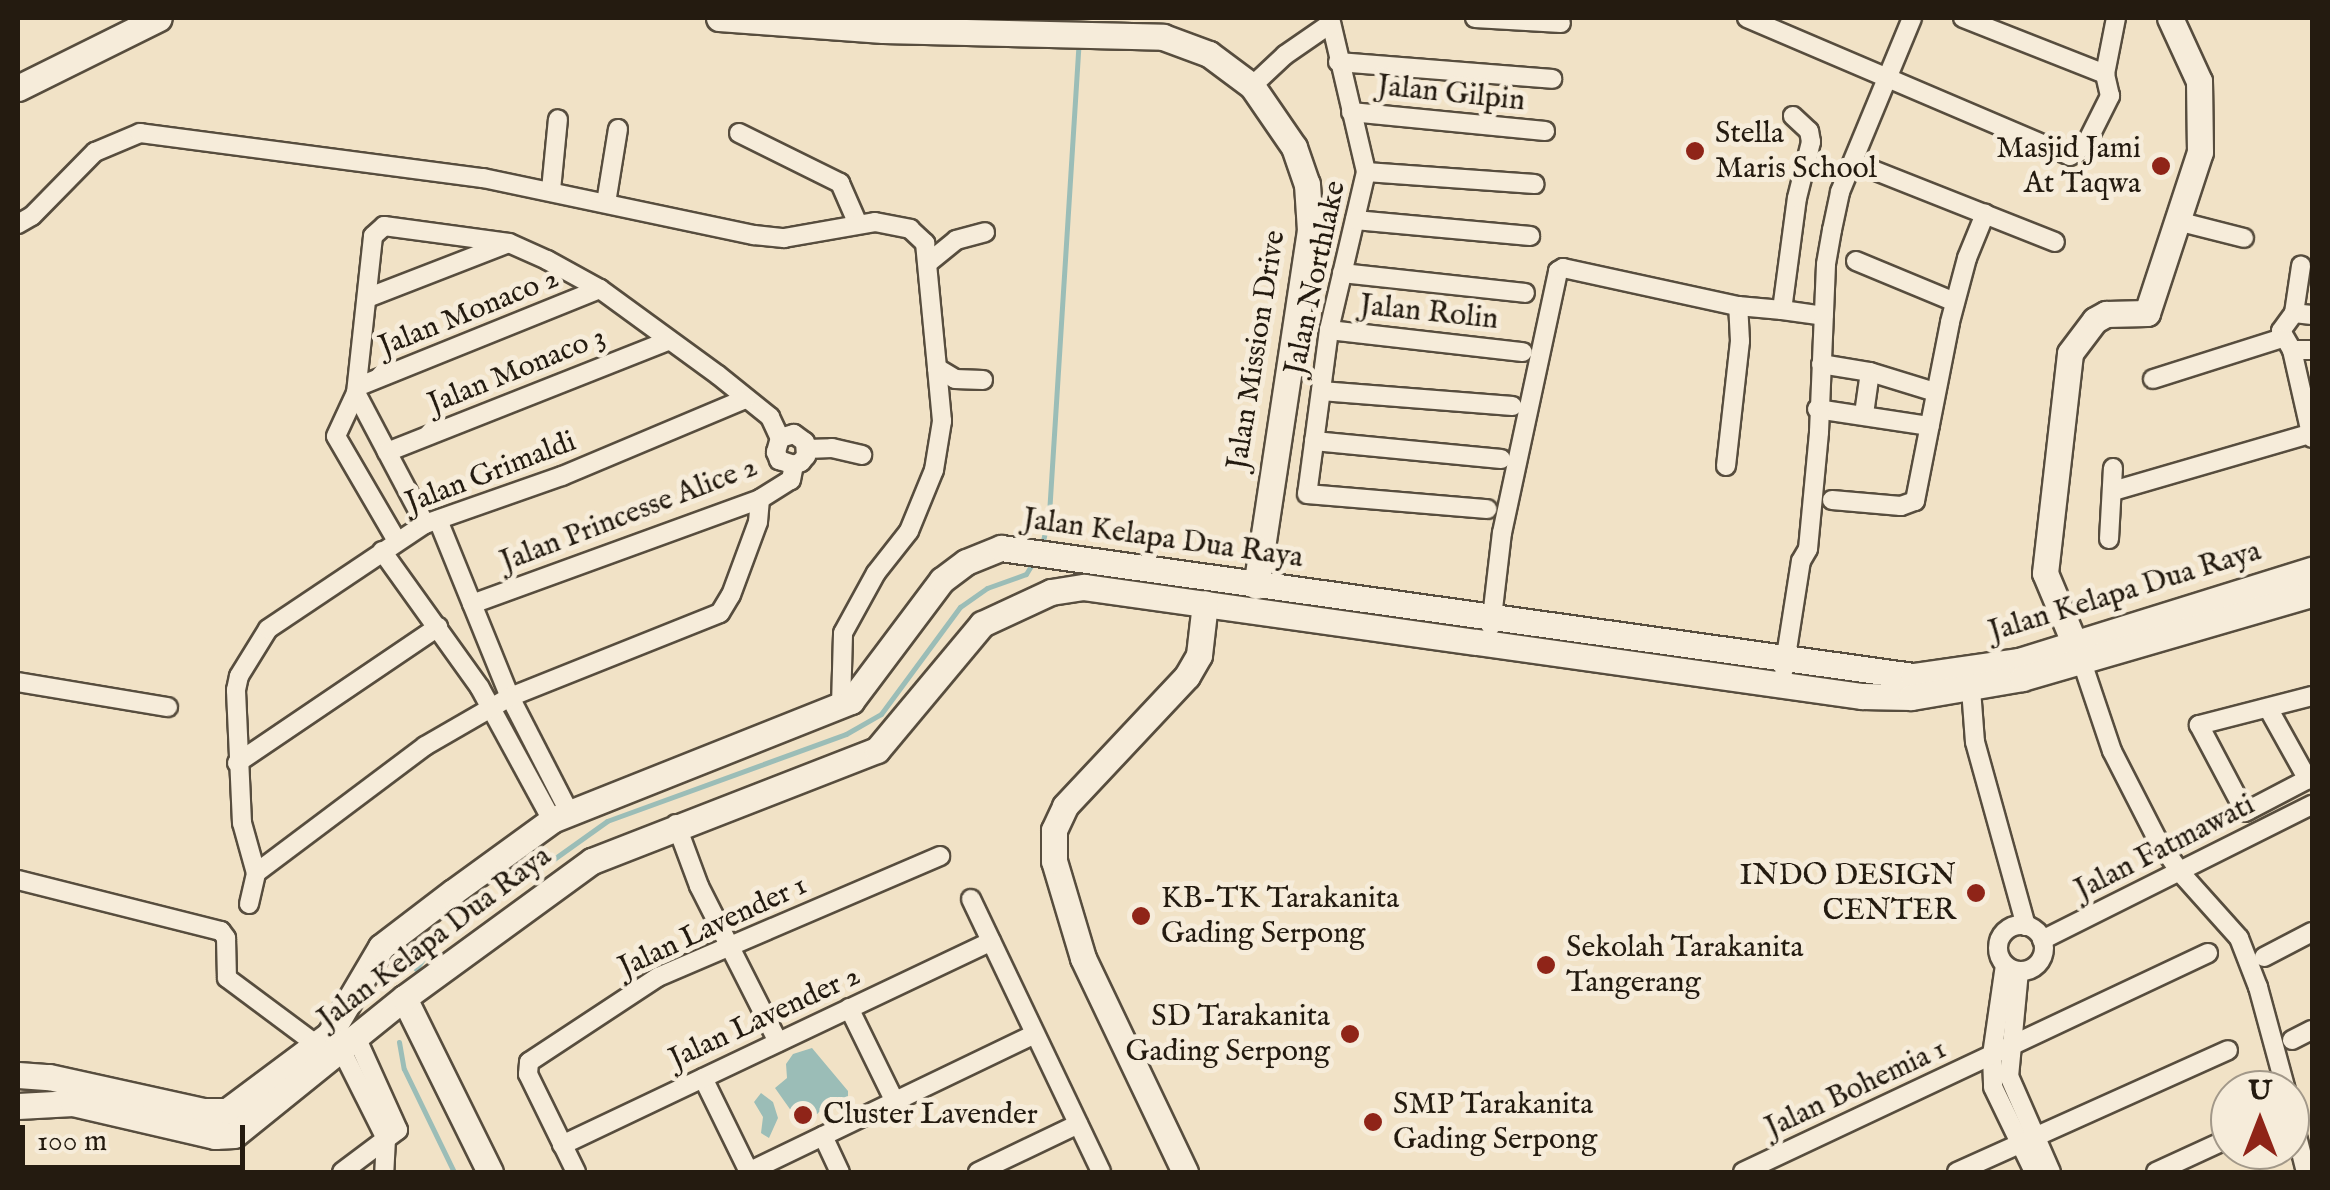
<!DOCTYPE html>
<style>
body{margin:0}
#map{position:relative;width:2330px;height:1190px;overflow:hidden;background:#f1e2c6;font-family:"IM FELL English",serif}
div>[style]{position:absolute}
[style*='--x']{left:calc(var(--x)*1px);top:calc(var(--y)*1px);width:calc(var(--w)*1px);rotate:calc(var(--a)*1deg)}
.water>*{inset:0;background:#9bbdb7}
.stream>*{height:5px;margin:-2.5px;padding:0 2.5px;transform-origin:2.5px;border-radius:2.5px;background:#9bbdb7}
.roads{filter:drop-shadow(2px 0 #574d3e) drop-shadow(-2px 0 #574d3e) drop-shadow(0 2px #574d3e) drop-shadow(0 -2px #574d3e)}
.street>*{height:18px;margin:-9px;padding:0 9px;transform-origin:9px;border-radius:9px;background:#f6ecda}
.street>.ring{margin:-9px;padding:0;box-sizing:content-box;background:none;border:18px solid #f6ecda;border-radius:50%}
.secondary>*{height:25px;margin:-12.5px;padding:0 12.5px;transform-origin:12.5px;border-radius:12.5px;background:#f6ecda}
.dots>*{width:28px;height:28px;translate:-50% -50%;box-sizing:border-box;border:5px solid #f6ecda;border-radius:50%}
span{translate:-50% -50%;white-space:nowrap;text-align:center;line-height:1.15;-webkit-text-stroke:10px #f6ecda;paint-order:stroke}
.street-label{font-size:30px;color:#241b10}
.poi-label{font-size:30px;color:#241b10}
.left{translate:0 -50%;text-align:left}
.right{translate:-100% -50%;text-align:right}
.frame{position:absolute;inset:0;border:20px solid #241b10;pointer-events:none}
.north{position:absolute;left:2210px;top:1070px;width:100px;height:100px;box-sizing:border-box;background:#f6ecda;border:2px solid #a29889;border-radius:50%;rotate:0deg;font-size:28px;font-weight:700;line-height:40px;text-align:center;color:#241b10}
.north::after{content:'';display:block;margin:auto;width:35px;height:45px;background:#8f2418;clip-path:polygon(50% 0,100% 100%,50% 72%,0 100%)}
.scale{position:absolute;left:20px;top:1125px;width:225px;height:45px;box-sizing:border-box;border:5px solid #241b10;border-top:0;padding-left:12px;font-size:30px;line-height:35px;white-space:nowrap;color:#241b10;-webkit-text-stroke:8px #f6ecda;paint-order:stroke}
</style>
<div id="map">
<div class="water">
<i style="clip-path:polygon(812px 1048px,848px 1091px,848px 1100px,819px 1112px,804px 1129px,775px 1088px,787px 1078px,786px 1064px,793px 1054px)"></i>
<i style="clip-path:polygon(761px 1093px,773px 1102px,778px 1118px,769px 1138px,761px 1133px,763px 1117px,754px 1102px)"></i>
</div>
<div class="stream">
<i style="--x:1042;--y:545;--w:32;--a:-77"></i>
<i style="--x:1049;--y:514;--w:472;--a:-86.4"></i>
<i style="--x:416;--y:969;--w:28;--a:-55"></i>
<i style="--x:432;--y:946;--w:215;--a:-35.5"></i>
<i style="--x:607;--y:821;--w:254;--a:-20"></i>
<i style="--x:846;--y:734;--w:40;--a:-29.7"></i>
<i style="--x:881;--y:714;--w:133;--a:-53.6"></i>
<i style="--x:960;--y:607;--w:33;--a:-35"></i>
<i style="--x:987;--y:588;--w:41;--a:-19.7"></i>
<i style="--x:1026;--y:574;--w:17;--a:-59"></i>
<i style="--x:399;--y:1042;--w:27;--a:80"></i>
<i style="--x:404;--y:1069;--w:114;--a:64.1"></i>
</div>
<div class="roads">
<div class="street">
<i style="--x:1330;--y:18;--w:158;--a:76.8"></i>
<i style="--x:1366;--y:172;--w:162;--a:103.2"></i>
<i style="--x:1329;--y:330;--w:165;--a:97.6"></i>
<i style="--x:1307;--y:494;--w:181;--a:4.8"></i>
<i style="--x:1475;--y:18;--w:86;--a:3.3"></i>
<i style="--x:1747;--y:18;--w:351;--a:23.1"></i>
<i style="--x:2070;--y:156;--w:20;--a:-37"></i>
<i style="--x:2086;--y:144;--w:54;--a:-63.4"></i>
<i style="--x:2110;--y:96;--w:23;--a:-103"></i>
<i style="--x:2105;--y:74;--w:57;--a:-78.9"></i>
<i style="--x:1963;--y:18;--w:153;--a:21.5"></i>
<i style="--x:1338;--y:62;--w:215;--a:4.5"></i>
<i style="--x:1252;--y:86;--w:45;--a:-43.2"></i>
<i style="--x:1285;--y:55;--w:55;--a:-34.6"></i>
<i style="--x:1351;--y:112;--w:195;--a:5.6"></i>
<i style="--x:739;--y:133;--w:113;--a:26.3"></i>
<i style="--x:840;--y:183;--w:43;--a:66.4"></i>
<i style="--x:1853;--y:162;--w:217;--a:21.6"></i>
<i style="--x:1366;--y:172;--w:169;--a:4.1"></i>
<i style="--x:551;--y:190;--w:71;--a:-84.4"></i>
<i style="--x:606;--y:203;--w:75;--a:-80.8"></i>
<i style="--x:1355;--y:220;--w:176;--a:5.2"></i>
<i style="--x:2177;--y:221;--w:69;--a:14.2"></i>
<i style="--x:18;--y:224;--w:16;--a:-30"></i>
<i style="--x:32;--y:216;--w:90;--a:-45.5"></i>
<i style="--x:95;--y:152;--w:49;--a:-22.9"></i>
<i style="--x:140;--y:133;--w:346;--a:7.5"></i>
<i style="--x:483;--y:178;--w:277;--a:11.9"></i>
<i style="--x:754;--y:235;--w:30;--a:6"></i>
<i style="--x:784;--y:238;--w:92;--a:-10"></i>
<i style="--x:875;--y:222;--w:36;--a:11"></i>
<i style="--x:910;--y:229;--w:21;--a:43"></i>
<i style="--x:925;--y:243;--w:126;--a:84.5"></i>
<i style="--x:937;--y:368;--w:21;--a:31"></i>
<i style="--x:955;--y:379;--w:28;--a:2"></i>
<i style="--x:1856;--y:261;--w:107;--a:22.5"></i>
<i style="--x:928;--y:263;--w:36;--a:-39"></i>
<i style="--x:956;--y:240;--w:30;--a:-15"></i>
<i style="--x:1342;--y:273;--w:184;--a:6.2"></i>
<i style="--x:367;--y:298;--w:149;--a:-21.2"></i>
<i style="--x:1782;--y:310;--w:42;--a:8.1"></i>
<i style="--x:2294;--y:313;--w:48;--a:-81.5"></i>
<i style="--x:2312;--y:315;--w:18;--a:-174"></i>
<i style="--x:2294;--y:313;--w:22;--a:126"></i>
<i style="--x:2281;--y:331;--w:22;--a:60"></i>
<i style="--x:2292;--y:350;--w:90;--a:77.2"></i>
<i style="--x:1329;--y:330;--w:195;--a:6.5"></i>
<i style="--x:2292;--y:350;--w:20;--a:0"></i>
<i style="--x:1821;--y:364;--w:50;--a:9.3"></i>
<i style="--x:1870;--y:372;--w:68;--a:17.1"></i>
<i style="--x:2153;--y:379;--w:135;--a:-17.6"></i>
<i style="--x:357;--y:387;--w:262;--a:-22"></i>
<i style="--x:1321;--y:391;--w:192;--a:4.5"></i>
<i style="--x:356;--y:393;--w:148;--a:62.2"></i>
<i style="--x:1817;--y:409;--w:114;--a:8.6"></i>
<i style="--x:1864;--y:414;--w:42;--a:-81.9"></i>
<i style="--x:1314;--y:441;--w:188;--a:5.5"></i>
<i style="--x:807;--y:449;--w:25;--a:-2"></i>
<i style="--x:832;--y:448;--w:31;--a:13"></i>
<i style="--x:387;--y:452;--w:302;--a:-21.6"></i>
<i style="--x:1726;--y:466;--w:126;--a:-83.6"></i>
<i style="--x:1740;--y:341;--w:35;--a:-93"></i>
<i style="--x:2113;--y:491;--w:207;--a:-16.2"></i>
<i style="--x:1832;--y:500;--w:69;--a:5"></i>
<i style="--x:1901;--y:506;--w:15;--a:-20"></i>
<i style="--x:1915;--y:501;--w:182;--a:-78.9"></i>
<i style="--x:1950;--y:322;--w:66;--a:-75.1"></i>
<i style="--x:1967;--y:258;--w:48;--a:-67.8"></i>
<i style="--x:438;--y:520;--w:191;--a:67.9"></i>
<i style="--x:510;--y:697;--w:129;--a:62.8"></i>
<i style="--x:2109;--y:539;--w:71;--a:-86.8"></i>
<i style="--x:397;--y:541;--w:121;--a:-120.2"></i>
<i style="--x:336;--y:436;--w:47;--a:-65.1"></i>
<i style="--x:356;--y:393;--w:158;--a:-83.8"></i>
<i style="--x:373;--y:236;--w:15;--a:-42"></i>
<i style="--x:384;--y:226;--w:126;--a:7.7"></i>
<i style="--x:509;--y:243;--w:42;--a:24.1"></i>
<i style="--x:547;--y:260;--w:60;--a:28.7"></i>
<i style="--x:600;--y:289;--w:146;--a:36.1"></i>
<i style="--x:718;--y:375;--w:67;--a:38.9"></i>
<i style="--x:770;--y:417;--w:23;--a:65"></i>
<i style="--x:780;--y:438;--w:15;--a:106"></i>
<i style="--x:776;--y:452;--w:9;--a:69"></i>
<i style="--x:779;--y:460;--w:16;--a:18"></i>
<i style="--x:794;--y:465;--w:8;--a:-23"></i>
<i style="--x:801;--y:462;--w:8;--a:-50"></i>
<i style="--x:806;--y:456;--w:14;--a:-94"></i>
<i style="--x:805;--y:442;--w:14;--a:-144"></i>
<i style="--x:794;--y:434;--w:15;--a:164"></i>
<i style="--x:382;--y:551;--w:168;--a:54.4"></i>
<i style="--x:480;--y:688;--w:150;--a:61.4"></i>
<i style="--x:472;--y:604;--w:307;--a:-20"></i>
<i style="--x:760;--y:499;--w:36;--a:-32"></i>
<i style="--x:791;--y:480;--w:15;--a:-79"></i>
<i style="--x:1491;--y:626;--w:94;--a:-83.3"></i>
<i style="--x:1502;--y:533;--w:268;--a:-77.9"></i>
<i style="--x:1558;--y:271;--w:6;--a:-31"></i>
<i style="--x:1563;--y:268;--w:179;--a:12.3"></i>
<i style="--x:1738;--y:306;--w:44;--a:5.2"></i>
<i style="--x:1782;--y:310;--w:113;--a:-82.4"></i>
<i style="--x:1797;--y:198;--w:58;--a:-76"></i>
<i style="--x:1811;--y:142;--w:11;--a:-100"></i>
<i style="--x:1809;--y:131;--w:22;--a:-137"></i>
<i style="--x:2081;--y:659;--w:97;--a:71.4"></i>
<i style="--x:2112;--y:751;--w:99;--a:62.9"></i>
<i style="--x:2157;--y:839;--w:39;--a:55"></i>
<i style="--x:2179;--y:871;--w:90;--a:48.2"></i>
<i style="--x:2239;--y:938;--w:53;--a:68.8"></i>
<i style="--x:2258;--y:987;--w:107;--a:74.8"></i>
<i style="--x:1784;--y:669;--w:109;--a:-81.1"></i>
<i style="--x:1801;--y:561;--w:14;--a:-60"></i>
<i style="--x:1808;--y:549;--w:118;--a:-84.6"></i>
<i style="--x:1819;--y:432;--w:168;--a:-87.6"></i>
<i style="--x:1826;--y:264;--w:35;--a:-80"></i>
<i style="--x:1832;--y:230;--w:39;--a:-78"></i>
<i style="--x:1840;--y:192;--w:188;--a:-67.5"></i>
<i style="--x:18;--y:682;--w:152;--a:9.5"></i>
<i style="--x:1971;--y:689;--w:53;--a:85.7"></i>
<i style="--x:1975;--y:742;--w:191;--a:74.5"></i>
<i style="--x:2312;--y:696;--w:117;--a:165.6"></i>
<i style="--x:2199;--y:725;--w:98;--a:62.1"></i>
<i style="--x:2245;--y:812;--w:76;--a:-27.6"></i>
<i style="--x:841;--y:706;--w:73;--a:-88.4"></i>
<i style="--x:843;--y:633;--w:68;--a:-61.2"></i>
<i style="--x:876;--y:573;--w:53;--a:-51.8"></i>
<i style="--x:909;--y:531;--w:66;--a:-67.7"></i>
<i style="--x:934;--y:470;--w:50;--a:-80.7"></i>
<i style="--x:942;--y:421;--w:53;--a:-95.4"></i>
<i style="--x:2268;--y:708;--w:82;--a:60.9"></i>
<i style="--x:237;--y:763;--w:243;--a:-34.1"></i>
<i style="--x:676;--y:824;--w:66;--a:69.6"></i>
<i style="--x:699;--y:886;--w:175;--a:63.1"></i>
<i style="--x:256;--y:873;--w:52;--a:-105.6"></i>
<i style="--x:242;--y:823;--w:133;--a:-92.6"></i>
<i style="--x:236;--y:690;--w:14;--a:-78"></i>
<i style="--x:239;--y:676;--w:55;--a:-58.3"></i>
<i style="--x:268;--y:629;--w:189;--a:-33.8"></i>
<i style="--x:425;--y:524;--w:145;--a:-19.3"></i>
<i style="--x:562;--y:476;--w:199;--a:-22.8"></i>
<i style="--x:18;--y:880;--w:209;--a:14.1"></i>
<i style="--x:221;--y:931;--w:9;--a:54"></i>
<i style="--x:226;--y:938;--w:40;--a:88.6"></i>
<i style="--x:227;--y:978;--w:112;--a:36.7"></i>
<i style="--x:971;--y:899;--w:302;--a:64.5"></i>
<i style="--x:249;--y:904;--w:32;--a:-77"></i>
<i style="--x:256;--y:873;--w:211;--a:-36.9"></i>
<i style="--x:425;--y:746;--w:98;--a:-30"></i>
<i style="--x:510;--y:697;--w:226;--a:-21.8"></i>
<i style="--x:720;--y:613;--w:21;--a:-59"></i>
<i style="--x:731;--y:595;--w:78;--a:-69.7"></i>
<i style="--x:758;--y:522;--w:23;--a:-85"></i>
<i class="ring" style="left:1998px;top:925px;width:28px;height:28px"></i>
<i style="--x:2042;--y:940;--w:302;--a:-26.6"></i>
<i style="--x:2264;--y:957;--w:54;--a:-27.5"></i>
<i style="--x:2005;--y:965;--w:91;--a:98.2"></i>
<i style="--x:1992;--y:1055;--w:32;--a:88"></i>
<i style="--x:1993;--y:1087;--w:94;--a:64.2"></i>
<i style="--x:2019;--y:971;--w:105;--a:95.4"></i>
<i style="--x:2009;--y:1076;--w:105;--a:66.4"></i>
<i style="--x:849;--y:1008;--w:105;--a:63.9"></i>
<i style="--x:2292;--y:1040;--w:22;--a:-27"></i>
<i style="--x:341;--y:1049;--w:101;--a:63.4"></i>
<i style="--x:386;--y:1139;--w:33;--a:93"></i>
<i style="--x:703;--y:1078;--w:105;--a:63.9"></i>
<i style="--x:2290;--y:1108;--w:66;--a:76"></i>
<i style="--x:823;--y:1136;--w:40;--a:65"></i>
<i style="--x:562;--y:1145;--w:475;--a:-25.4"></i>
<i style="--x:342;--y:1172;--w:70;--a:-36.9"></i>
<i style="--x:398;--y:1130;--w:102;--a:-114.3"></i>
<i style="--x:576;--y:1172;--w:109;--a:-116.1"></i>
<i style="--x:528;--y:1074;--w:12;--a:-85"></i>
<i style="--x:529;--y:1062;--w:154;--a:-33.4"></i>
<i style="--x:658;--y:977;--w:307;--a:-23.2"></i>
<i style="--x:748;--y:1172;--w:318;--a:-25.7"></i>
<i style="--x:978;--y:1172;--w:111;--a:-25.6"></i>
<i style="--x:1743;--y:1172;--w:514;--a:-25.22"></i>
<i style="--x:1957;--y:1172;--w:297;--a:-24.2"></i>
<i style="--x:2156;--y:1172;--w:81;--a:-24.7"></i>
</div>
<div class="secondary">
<i style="--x:719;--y:18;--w:164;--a:4.2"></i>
<i style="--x:883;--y:30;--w:280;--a:1.4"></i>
<i style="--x:1163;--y:37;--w:49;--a:20.3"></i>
<i style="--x:1209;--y:54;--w:54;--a:36.7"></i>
<i style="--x:1252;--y:86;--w:74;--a:55.5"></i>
<i style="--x:1294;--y:147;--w:39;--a:71"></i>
<i style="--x:1307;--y:184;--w:46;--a:86.3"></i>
<i style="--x:1310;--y:230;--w:360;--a:98.6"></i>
<i style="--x:18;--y:88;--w:157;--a:-26.4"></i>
<i style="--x:2081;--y:659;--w:93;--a:-112.7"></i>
<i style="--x:2045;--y:573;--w:221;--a:-83.5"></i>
<i style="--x:2070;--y:353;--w:41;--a:-52.9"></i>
<i style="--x:2095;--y:320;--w:13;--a:-29"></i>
<i style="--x:2106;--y:314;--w:41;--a:-1.4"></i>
<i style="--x:2147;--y:313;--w:169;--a:-71.8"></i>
<i style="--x:2200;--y:152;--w:71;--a:-90.8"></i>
<i style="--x:2199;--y:81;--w:69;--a:-114.7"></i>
<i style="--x:404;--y:998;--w:194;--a:63.7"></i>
<i style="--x:18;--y:1075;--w:31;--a:4"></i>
<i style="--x:49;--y:1077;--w:159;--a:12.4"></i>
<i style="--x:204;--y:1111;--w:23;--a:0"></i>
<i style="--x:227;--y:1111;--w:127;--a:-36.7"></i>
<i style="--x:329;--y:1035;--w:102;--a:-59.4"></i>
<i style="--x:381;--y:947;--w:91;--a:-37.4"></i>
<i style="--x:453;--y:892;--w:122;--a:-36"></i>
<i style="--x:552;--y:820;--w:322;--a:-21.7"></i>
<i style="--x:851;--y:701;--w:151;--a:-53.1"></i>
<i style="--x:942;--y:580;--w:30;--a:-37"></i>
<i style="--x:966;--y:562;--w:38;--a:-22"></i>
<i style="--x:1001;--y:548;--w:921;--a:7.99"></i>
<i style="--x:1913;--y:676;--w:107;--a:-8.1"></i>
<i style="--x:2019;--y:661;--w:307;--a:-17.3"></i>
<i style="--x:18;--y:1106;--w:55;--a:-3.1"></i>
<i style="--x:73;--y:1103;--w:146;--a:13.1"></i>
<i style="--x:215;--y:1136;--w:19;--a:-3"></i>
<i style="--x:234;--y:1135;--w:218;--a:-38.9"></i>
<i style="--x:404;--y:998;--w:233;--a:-36.1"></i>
<i style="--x:592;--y:861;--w:306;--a:-21.3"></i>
<i style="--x:877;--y:750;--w:164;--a:-50.2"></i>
<i style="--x:982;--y:624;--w:76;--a:-24.9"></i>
<i style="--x:1051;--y:592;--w:33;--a:-9"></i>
<i style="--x:1084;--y:587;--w:786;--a:7.98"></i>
<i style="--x:1862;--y:696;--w:49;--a:1.2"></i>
<i style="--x:1911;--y:697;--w:113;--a:-9.7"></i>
<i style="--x:2022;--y:678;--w:302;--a:-16.2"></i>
<i style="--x:1185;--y:1172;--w:237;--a:-115.5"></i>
<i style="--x:1083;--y:958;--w:101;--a:-106.6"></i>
<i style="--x:1054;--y:861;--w:31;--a:-90"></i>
<i style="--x:1054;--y:830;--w:26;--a:-65"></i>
<i style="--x:1065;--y:806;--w:178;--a:-46.8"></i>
<i style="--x:1187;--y:676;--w:24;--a:-60"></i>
<i style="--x:1199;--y:655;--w:52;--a:-83.4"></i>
</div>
</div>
<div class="dots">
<i style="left:1695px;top:151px;background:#8f2418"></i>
<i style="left:2161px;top:166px;background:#8f2418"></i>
<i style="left:1976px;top:893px;background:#8f2418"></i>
<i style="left:1141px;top:916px;background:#8f2418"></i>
<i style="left:1546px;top:965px;background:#8f2418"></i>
<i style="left:1350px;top:1034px;background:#8f2418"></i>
<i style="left:803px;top:1115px;background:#8f2418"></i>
<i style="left:1373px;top:1122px;background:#8f2418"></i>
</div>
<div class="street-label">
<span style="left:1451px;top:94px;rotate:6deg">Jalan Gilpin</span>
<span style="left:1316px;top:278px;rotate:-78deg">Jalan Northlake</span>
<span style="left:469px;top:313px;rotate:-22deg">Jalan Monaco 2</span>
<span style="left:1429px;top:313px;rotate:6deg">Jalan Rolin</span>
<span style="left:1257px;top:350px;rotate:-81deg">Jalan Mission Drive</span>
<span style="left:517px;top:371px;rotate:-22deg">Jalan Monaco 3</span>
<span style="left:491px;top:473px;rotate:-21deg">Jalan Grimaldi</span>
<span style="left:629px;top:515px;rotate:-21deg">Jalan Princesse Alice 2</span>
<span style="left:1163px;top:539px;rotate:8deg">Jalan Kelapa Dua Raya</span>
<span style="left:2125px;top:592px;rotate:-17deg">Jalan Kelapa Dua Raya</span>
<span style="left:2165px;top:848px;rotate:-27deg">Jalan Fatmawati</span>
<span style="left:713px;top:927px;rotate:-25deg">Jalan Lavender 1</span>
<span style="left:435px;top:938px;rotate:-37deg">Jalan Kelapa Dua Raya</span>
<span style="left:765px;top:1018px;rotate:-25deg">Jalan Lavender 2</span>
<span style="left:1856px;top:1089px;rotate:-25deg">Jalan Bohemia 1</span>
</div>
<div class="poi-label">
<span class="left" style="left:1715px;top:151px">Stella<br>Maris School</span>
<span class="right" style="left:2141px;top:166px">Masjid Jami<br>At Taqwa</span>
<span class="right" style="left:1956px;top:893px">INDO DESIGN<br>CENTER</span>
<span class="left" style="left:1161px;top:916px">KB-TK Tarakanita<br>Gading Serpong</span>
<span class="left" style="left:1566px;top:965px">Sekolah Tarakanita<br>Tangerang</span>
<span class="right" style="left:1330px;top:1034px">SD Tarakanita<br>Gading Serpong</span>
<span class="left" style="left:1393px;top:1122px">SMP Tarakanita<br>Gading Serpong</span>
<span class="left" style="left:823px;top:1115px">Cluster Lavender</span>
</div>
<div class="frame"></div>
<div class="north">U</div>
<div class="scale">100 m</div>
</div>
